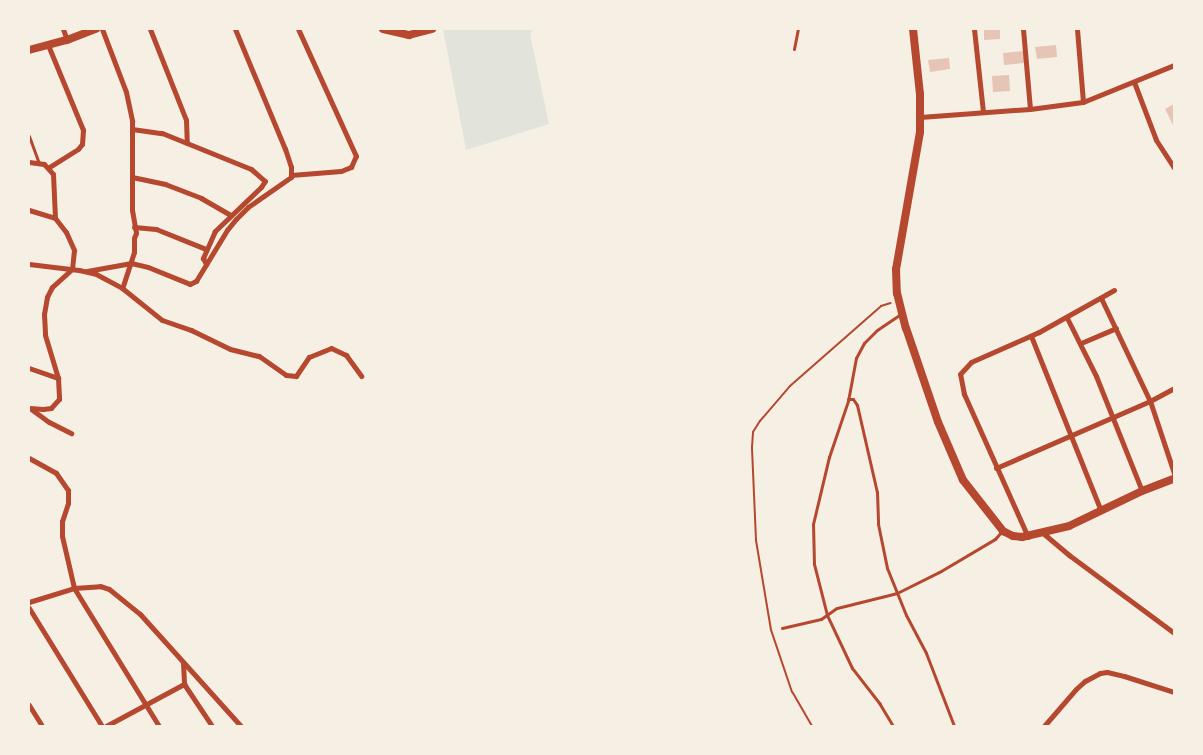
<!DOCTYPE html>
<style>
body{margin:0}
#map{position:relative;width:1203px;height:755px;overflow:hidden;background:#f6efe4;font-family:Montserrat,sans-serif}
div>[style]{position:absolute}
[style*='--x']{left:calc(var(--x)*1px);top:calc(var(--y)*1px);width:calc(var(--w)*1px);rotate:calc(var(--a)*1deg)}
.green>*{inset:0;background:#e2e4dc}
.building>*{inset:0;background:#e6c5b7}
.path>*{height:2px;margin:-1px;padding:0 1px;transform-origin:1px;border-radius:1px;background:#b5482f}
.service>*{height:3px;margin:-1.5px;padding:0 1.5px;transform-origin:1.5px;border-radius:1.5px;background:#b5482f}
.minor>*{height:5px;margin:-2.5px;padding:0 2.5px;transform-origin:2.5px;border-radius:2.5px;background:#b5482f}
.tertiary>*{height:8px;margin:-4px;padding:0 4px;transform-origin:4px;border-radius:4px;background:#b5482f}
span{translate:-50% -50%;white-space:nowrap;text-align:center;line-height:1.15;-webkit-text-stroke:4px #f6efe4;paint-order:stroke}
.frame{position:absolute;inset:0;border:30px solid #f6efe4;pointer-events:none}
</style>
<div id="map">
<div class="green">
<i style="clip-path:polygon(443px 29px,533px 29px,530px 34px,549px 124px,466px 150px)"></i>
</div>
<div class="building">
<i style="clip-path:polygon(984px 29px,1000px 29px,1000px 39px,984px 40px)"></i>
<i style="clip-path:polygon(1056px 45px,1057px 57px,1037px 59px,1035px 47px)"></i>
<i style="clip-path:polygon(1023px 51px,1025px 63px,1004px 65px,1003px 53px)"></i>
<i style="clip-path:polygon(949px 58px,950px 69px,930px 72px,928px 60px)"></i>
<i style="clip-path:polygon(1009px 75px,1010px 91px,993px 92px,992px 76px)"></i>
<i style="clip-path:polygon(1174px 104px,1174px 127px,1165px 109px)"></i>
</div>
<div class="path">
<i style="--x:812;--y:726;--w:39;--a:-120"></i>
<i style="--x:792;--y:692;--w:65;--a:-108.7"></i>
<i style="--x:771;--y:630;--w:91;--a:-99.5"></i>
<i style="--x:756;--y:540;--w:93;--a:-92.5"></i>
<i style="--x:752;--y:447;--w:15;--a:-86"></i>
<i style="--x:753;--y:432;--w:13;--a:-58"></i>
<i style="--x:760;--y:421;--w:46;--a:-49.4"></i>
<i style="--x:790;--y:386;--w:121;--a:-41.3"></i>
<i style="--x:881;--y:306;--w:10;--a:-17"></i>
</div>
<div class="service">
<i style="--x:794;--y:49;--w:20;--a:-79"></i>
<i style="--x:29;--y:136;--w:29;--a:70"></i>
<i style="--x:848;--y:399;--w:5;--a:0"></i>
<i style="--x:853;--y:399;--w:7;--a:56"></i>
<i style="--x:857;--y:405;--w:89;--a:77.1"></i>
<i style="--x:877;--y:492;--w:32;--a:88"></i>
<i style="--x:878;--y:524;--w:45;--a:78.4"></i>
<i style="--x:887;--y:568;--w:51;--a:68"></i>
<i style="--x:906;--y:615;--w:43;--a:62.2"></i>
<i style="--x:926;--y:653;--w:78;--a:69"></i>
<i style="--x:782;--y:628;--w:40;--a:-13"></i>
<i style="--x:821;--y:619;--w:19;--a:-35"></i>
<i style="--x:837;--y:608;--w:62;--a:-14"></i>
<i style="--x:897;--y:593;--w:49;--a:-26.6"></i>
<i style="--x:941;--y:571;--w:63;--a:-30.7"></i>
<i style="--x:995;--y:539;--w:11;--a:-49"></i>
<i style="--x:893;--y:726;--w:26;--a:-121"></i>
<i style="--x:880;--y:704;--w:46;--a:-127.9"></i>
<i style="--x:852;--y:668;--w:59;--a:-115.3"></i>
<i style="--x:827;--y:615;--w:53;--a:-104.3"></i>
<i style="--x:814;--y:564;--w:40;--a:-91.4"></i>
<i style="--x:813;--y:524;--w:69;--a:-76.6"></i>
<i style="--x:829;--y:457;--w:59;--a:-71.3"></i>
<i style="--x:848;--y:401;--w:44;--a:-79.5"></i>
<i style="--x:856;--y:358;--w:17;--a:-62"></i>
<i style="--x:864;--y:343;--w:18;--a:-45"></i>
<i style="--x:877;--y:330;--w:29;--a:-34"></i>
</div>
<div class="minor">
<i style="--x:63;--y:29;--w:12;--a:70"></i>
<i style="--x:102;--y:29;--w:67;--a:69.1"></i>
<i style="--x:126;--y:92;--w:30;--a:78"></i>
<i style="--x:132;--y:121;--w:89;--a:90"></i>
<i style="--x:132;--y:210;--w:23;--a:80"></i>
<i style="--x:136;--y:233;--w:5;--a:112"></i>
<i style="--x:134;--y:238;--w:14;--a:90"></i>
<i style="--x:134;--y:252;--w:38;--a:108"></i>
<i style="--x:150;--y:29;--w:98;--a:68.4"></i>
<i style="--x:186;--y:120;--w:23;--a:88"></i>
<i style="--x:974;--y:29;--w:83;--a:83.8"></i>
<i style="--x:1023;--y:29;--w:80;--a:85"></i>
<i style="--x:1077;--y:29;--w:73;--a:85.3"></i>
<i style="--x:48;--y:45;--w:92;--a:67.6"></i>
<i style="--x:83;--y:130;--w:14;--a:94"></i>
<i style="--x:82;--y:144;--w:6;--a:129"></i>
<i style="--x:78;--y:149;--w:34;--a:148"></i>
<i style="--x:1134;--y:82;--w:62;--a:69.2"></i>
<i style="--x:1156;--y:140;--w:33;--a:57"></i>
<i style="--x:920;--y:117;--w:110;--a:-4.2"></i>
<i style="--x:1030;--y:109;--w:53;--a:-7.5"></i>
<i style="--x:1083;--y:102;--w:98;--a:-22.1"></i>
<i style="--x:132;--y:129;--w:30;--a:8"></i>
<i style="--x:162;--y:133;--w:96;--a:22"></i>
<i style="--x:251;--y:169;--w:18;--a:41"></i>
<i style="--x:265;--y:181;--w:7;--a:124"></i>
<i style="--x:261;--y:187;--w:64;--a:136.3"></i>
<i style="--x:215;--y:231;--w:30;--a:114"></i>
<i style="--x:203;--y:258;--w:7;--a:63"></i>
<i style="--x:29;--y:162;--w:15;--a:8"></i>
<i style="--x:44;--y:164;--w:13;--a:48"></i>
<i style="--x:53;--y:174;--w:44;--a:87.4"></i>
<i style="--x:291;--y:175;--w:50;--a:-4.6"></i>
<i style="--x:341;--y:171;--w:11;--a:-22"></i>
<i style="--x:351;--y:167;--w:12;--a:-66"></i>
<i style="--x:356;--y:156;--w:140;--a:-114.5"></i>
<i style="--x:132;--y:177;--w:34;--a:12"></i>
<i style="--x:165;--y:184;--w:39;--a:21"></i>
<i style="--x:201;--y:198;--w:34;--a:30"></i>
<i style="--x:29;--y:210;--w:27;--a:17"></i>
<i style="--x:55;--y:218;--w:18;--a:52"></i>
<i style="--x:66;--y:232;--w:20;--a:66"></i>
<i style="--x:74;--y:250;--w:19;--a:96"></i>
<i style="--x:72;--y:269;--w:27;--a:138"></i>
<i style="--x:52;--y:287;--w:11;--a:117"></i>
<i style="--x:47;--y:297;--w:17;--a:100"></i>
<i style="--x:44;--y:314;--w:21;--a:87"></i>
<i style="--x:45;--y:335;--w:45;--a:73.2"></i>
<i style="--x:58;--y:378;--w:21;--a:87"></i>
<i style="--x:59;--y:399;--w:12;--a:132"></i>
<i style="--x:51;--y:408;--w:8;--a:173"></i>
<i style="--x:43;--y:409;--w:14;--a:-176"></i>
<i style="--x:134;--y:227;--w:22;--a:5"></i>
<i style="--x:156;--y:229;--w:54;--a:21.8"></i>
<i style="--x:29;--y:264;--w:50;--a:6.8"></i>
<i style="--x:79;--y:270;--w:17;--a:13"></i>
<i style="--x:96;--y:274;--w:30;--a:28"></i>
<i style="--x:122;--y:288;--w:51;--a:38.7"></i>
<i style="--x:162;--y:320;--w:31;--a:19"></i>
<i style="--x:191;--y:330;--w:43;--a:26"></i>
<i style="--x:230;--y:349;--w:30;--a:14"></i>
<i style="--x:259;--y:356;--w:33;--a:35"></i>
<i style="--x:286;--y:375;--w:10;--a:6"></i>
<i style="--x:296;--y:376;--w:23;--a:-56"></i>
<i style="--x:309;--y:357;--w:24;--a:-22"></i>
<i style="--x:331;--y:348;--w:17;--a:25"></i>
<i style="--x:346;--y:355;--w:26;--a:54"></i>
<i style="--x:87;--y:271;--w:45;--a:-10.3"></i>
<i style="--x:131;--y:263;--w:17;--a:13"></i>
<i style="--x:148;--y:267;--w:45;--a:22"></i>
<i style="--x:190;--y:284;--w:7;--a:-27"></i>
<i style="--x:196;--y:281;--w:60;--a:-58.7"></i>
<i style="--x:227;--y:230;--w:14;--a:-51"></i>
<i style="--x:236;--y:219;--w:17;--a:-45"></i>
<i style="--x:248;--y:207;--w:52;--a:-34.9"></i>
<i style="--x:291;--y:177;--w:10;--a:-90"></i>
<i style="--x:291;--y:167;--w:19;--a:-108"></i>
<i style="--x:285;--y:149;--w:130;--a:-112.6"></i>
<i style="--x:1101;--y:298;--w:114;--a:64.6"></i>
<i style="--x:1150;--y:401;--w:76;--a:71.6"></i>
<i style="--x:1067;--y:318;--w:65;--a:63.4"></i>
<i style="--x:1096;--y:376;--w:124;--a:68.2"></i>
<i style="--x:1031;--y:336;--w:188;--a:68.2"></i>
<i style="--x:1081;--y:343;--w:38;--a:-23"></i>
<i style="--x:29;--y:368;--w:31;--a:19"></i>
<i style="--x:31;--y:409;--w:22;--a:36"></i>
<i style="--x:49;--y:422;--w:25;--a:27"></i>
<i style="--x:29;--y:458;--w:31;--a:29"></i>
<i style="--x:56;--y:473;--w:21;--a:55"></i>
<i style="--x:68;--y:490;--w:13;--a:90"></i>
<i style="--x:68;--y:503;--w:19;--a:108"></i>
<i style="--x:62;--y:521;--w:15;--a:90"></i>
<i style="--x:62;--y:536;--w:53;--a:77"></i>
<i style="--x:74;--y:588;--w:162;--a:58.4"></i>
<i style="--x:996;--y:468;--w:168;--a:-23.5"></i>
<i style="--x:1150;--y:401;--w:27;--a:-28"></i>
<i style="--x:1044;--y:534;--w:33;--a:40"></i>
<i style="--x:1069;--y:555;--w:131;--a:36.6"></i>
<i style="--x:1028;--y:537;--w:157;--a:-114.1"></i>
<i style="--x:964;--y:394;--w:20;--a:-101"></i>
<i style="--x:960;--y:374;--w:16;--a:-47"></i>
<i style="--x:971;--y:362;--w:74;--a:-23.8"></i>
<i style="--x:1039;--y:332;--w:86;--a:-29.2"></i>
<i style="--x:29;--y:602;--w:47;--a:-17.3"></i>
<i style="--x:74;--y:588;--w:26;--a:-4"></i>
<i style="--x:100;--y:586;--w:9;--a:18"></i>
<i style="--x:109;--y:589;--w:40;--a:39"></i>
<i style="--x:140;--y:614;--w:151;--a:48"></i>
<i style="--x:29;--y:608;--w:139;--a:58.3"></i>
<i style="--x:183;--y:663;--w:21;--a:87"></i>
<i style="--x:184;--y:684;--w:50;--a:56.3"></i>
<i style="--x:29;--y:705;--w:25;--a:58"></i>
<i style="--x:106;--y:726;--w:89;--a:-28.3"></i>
<i style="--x:1044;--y:726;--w:49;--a:-49.1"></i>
<i style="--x:1076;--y:689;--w:12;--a:-42"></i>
<i style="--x:1085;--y:681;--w:17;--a:-28"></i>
<i style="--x:1100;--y:673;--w:7;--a:-8"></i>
<i style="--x:1107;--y:672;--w:17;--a:13"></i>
<i style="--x:1124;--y:676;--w:52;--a:17.7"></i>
</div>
<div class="tertiary">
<i style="--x:383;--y:29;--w:27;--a:13"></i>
<i style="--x:409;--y:35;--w:24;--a:-15"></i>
<i style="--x:913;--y:29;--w:65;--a:83.9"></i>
<i style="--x:920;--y:94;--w:38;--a:90"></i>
<i style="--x:920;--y:132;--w:139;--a:99.9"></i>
<i style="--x:896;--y:269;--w:24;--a:88"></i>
<i style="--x:897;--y:293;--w:36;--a:76"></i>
<i style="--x:906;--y:328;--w:99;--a:71.2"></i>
<i style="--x:938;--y:422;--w:63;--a:66.7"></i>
<i style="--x:963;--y:480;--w:65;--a:51.9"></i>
<i style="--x:1003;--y:531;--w:11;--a:27"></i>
<i style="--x:1013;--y:536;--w:9;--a:6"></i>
<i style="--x:1022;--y:537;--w:48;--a:-13.2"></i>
<i style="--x:1069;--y:526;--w:81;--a:-25.6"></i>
<i style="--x:1142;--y:491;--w:34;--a:-21"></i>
<i style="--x:29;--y:50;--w:39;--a:-15"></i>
<i style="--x:67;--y:40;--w:31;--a:-21"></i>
</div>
<div class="frame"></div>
</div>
